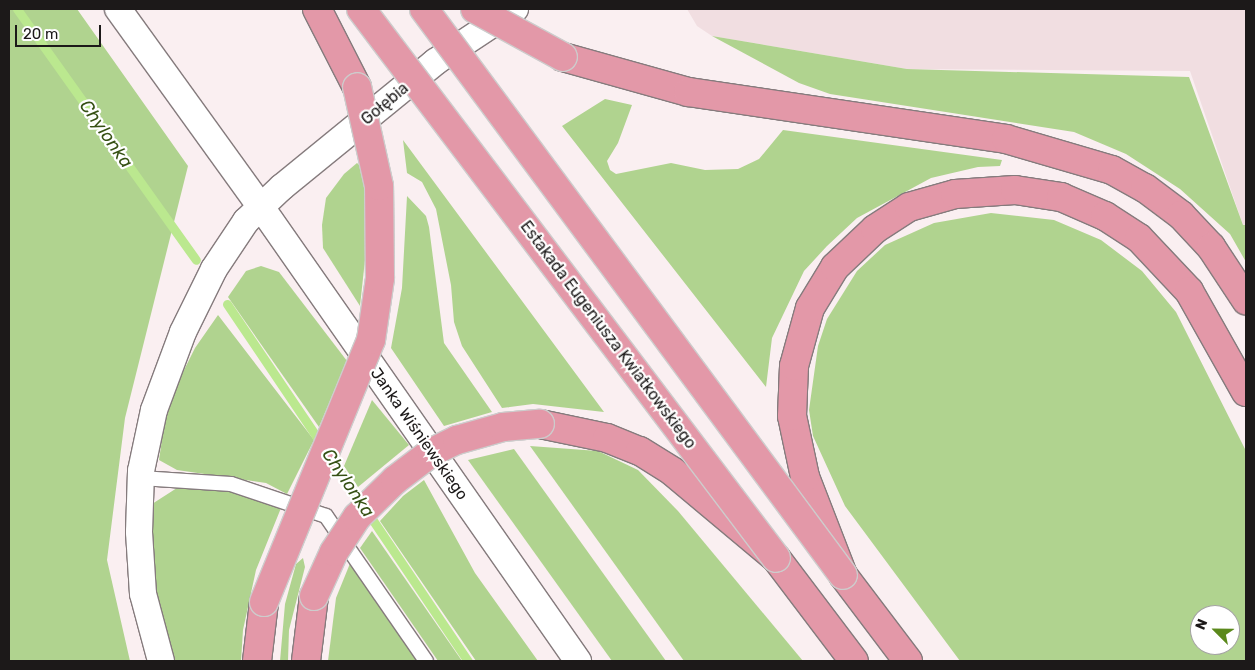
<!DOCTYPE html>
<meta charset="utf-8">
<style>
body{margin:0}
#map{position:relative;width:1255px;height:670px;overflow:hidden;background:#faeff1;font-family:Rubik,sans-serif}
div>[style]{position:absolute}
[style*='--x']{left:calc(var(--x)*1px);top:calc(var(--y)*1px);width:calc(var(--w)*1px);rotate:calc(var(--a)*1deg)}
.built>*{inset:0;background:#f1dee1}
.green>*{inset:0;background:#b0d38f}
.stream>*{height:9px;margin:-4.5px;padding:0 4.5px;transform-origin:4.5px;border-radius:4.5px;background:#bbe88f}
.roads{filter:drop-shadow(1px 0 #857b7d) drop-shadow(-1px 0 #857b7d) drop-shadow(0 1px #857b7d) drop-shadow(0 -1px #857b7d)}
.service>*{height:14px;margin:-7px;padding:0 7px;transform-origin:7px;border-radius:7px;background:#fff}
.minor>*{height:26px;margin:-13px;padding:0 13px;transform-origin:13px;border-radius:13px;background:#fff}
.trunk>*{height:28px;margin:-14px;padding:0 14px;transform-origin:14px;border-radius:14px;background:#e398a8}
.bridges{filter:drop-shadow(1px 0 #cdcccc) drop-shadow(-1px 0 #cdcccc) drop-shadow(0 1px #cdcccc) drop-shadow(0 -1px #cdcccc)}
.trunk-bridge>*{height:28px;margin:-14px;padding:0 14px;transform-origin:14px;border-radius:14px;background:#e398a8}
span{translate:-50% -50%;white-space:nowrap;text-align:center;line-height:1.15;-webkit-text-stroke:4.5px #fff;paint-order:stroke}
.street-label{font-size:16px;color:#1c1919}
.water-label{font-size:18px;color:#365114;font-style:italic}
.frame{position:absolute;inset:0;border:10px solid #1c1919;pointer-events:none}
.north{position:absolute;left:1190px;top:605px;width:50px;height:50px;box-sizing:border-box;background:#fff;border:1px solid #a4a3a3;border-radius:50%;rotate:293deg;font-size:14px;font-weight:700;line-height:20px;text-align:center;color:#1c1919}
.north::after{content:'';display:block;margin:auto;width:18px;height:22px;background:#5b891c;clip-path:polygon(50% 0,100% 100%,50% 72%,0 100%)}
.scale{position:absolute;left:15px;top:25px;width:86px;height:22px;box-sizing:border-box;border:2px solid #1c1919;border-top:0;padding-left:6px;font-size:15px;line-height:18px;white-space:nowrap;color:#1c1919;-webkit-text-stroke:4px #fff;paint-order:stroke}
</style>
<div id="map">
<div class="built">
<i style="clip-path:polygon(687px 9px,1246px 9px,1246px 225px,1243px 225px,1190px 71px,907px 69px,712px 36px,697px 26px)"></i>
</div>
<div class="green">
<i style="clip-path:polygon(9px 9px,77px 9px,188px 166px,125px 418px,107px 560px,130px 661px,9px 661px)"></i>
<i style="clip-path:polygon(712px 36px,907px 69px,1189px 77px,1243px 225px,1246px 225px,1246px 262px,1230px 234px,1180px 189px,1126px 154px,1074px 132px,830px 94px,799px 83px)"></i>
<i style="clip-path:polygon(605px 99px,632px 105px,618px 143px,607px 161px,610px 170px,616px 174px,671px 163px,705px 170px,738px 169px,759px 159px,783px 130px,1002px 160px,1000px 166px,978px 167px,931px 178px,857px 218px,827px 246px,804px 271px,772px 338px,766px 387px,562px 126px)"></i>
<i style="clip-path:polygon(403px 140px,604px 412px,533px 404px,502px 408px,462px 346px,454px 322px,451px 285px,436px 209px,422px 182px,407px 173px)"></i>
<i style="clip-path:polygon(357px 163px,365px 170px,368px 232px,360px 306px,323px 248px,322px 225px,326px 198px,344px 174px)"></i>
<i style="clip-path:polygon(407px 196px,426px 216px,429px 227px,444px 343px,492px 412px,444px 426px,391px 348px,402px 288px)"></i>
<i style="clip-path:polygon(evenodd,991px 213px,1054px 220px,1101px 240px,1142px 271px,1176px 312px,1246px 451px,1246px 661px,960px 661px,845px 506px,813px 436px,809px 410px,818px 346px,827px 319px,857px 271px,885px 245px,934px 223px,991px 213px,1200px 615px,1230px 615px,1230px 645px,1200px 645px,1200px 615px)"></i>
<i style="clip-path:polygon(261px 266px,279px 272px,347px 361px,319px 427px,228px 297px,246px 271px)"></i>
<i style="clip-path:polygon(218px 315px,314px 440px,287px 494px,266px 483px,177px 470px,159px 460px,164px 425px,176px 386px,195px 348px)"></i>
<i style="clip-path:polygon(372px 400px,409px 445px,358px 487px,344px 466px)"></i>
<i style="clip-path:polygon(530px 446px,598px 451px,638px 470px,678px 511px,803px 661px,684px 661px)"></i>
<i style="clip-path:polygon(514px 449px,666px 661px,612px 661px,468px 460px)"></i>
<i style="clip-path:polygon(424px 480px,475px 573px,538px 661px,476px 661px,380px 521px,403px 496px)"></i>
<i style="clip-path:polygon(180px 486px,229px 491px,281px 508px,256px 570px,243px 630px,241px 661px,170px 661px,152px 592px,152px 504px)"></i>
<i style="clip-path:polygon(372px 531px,462px 661px,438px 661px,360px 548px)"></i>
<i style="clip-path:polygon(303px 558px,305px 567px,289px 630px,288px 661px,280px 661px,285px 604px,296px 564px)"></i>
<i style="clip-path:polygon(351px 561px,419px 661px,328px 661px,336px 598px)"></i>
</div>
<div class="stream">
<i style="--x:17;--y:9;--w:308;--a:54.5"></i>
<i style="--x:227;--y:304;--w:431;--a:56"></i>
</div>
<div class="roads">
<div class="service">
<i style="--x:141;--y:478;--w:90;--a:3.8"></i>
<i style="--x:231;--y:484;--w:100;--a:18.6"></i>
<i style="--x:326;--y:516;--w:176;--a:55.4"></i>
</div>
<div class="minor">
<i style="--x:118;--y:9;--w:244;--a:54.2"></i>
<i style="--x:261;--y:207;--w:554;--a:55.08"></i>
<i style="--x:161;--y:661;--w:69;--a:-105"></i>
<i style="--x:143;--y:594;--w:62;--a:-93.7"></i>
<i style="--x:139;--y:532;--w:61;--a:-88.1"></i>
<i style="--x:141;--y:471;--w:62;--a:-78"></i>
<i style="--x:154;--y:410;--w:83;--a:-69.6"></i>
<i style="--x:183;--y:332;--w:70;--a:-63.8"></i>
<i style="--x:214;--y:269;--w:58;--a:-56.3"></i>
<i style="--x:246;--y:221;--w:50;--a:-43.4"></i>
<i style="--x:282;--y:187;--w:198;--a:-39.2"></i>
<i style="--x:435;--y:62;--w:96;--a:-33.5"></i>
</div>
<div class="trunk">
<i style="--x:317;--y:9;--w:88;--a:62.9"></i>
<i style="--x:563;--y:57;--w:130;--a:15.6"></i>
<i style="--x:688;--y:92;--w:321;--a:8.4"></i>
<i style="--x:1006;--y:139;--w:110;--a:16.3"></i>
<i style="--x:1112;--y:170;--w:38;--a:29"></i>
<i style="--x:1145;--y:188;--w:45;--a:36.9"></i>
<i style="--x:1181;--y:215;--w:44;--a:46.8"></i>
<i style="--x:1211;--y:247;--w:64;--a:56.6"></i>
<i style="--x:540;--y:424;--w:68;--a:11.8"></i>
<i style="--x:607;--y:438;--w:35;--a:22"></i>
<i style="--x:640;--y:451;--w:39;--a:32"></i>
<i style="--x:673;--y:472;--w:134;--a:39.9"></i>
<i style="--x:776;--y:558;--w:129;--a:52.9"></i>
<i style="--x:257;--y:661;--w:59;--a:-83.2"></i>
<i style="--x:306;--y:661;--w:65;--a:-83"></i>
<i style="--x:908;--y:661;--w:108;--a:-127.1"></i>
<i style="--x:843;--y:575;--w:105;--a:-111.2"></i>
<i style="--x:805;--y:477;--w:62;--a:-102"></i>
<i style="--x:792;--y:416;--w:50;--a:-87.7"></i>
<i style="--x:794;--y:366;--w:60;--a:-74.6"></i>
<i style="--x:810;--y:308;--w:48;--a:-58.6"></i>
<i style="--x:835;--y:267;--w:55;--a:-43.5"></i>
<i style="--x:875;--y:229;--w:40;--a:-32.9"></i>
<i style="--x:909;--y:207;--w:48;--a:-15.8"></i>
<i style="--x:955;--y:194;--w:60;--a:-3.8"></i>
<i style="--x:1015;--y:190;--w:47;--a:8.7"></i>
<i style="--x:1061;--y:197;--w:48;--a:23.4"></i>
<i style="--x:1105;--y:216;--w:40;--a:32.9"></i>
<i style="--x:1139;--y:238;--w:73;--a:46.7"></i>
<i style="--x:1189;--y:291;--w:116;--a:60.6"></i>
</div>
</div>
<div class="bridges">
<div class="trunk-bridge">
<i style="--x:361;--y:9;--w:688;--a:52.91"></i>
<i style="--x:424;--y:9;--w:704;--a:53.49"></i>
<i style="--x:475;--y:9;--w:100;--a:28.6"></i>
<i style="--x:314;--y:596;--w:48;--a:-65.6"></i>
<i style="--x:334;--y:552;--w:42;--a:-56.7"></i>
<i style="--x:357;--y:517;--w:53;--a:-44.2"></i>
<i style="--x:395;--y:480;--w:46;--a:-37.1"></i>
<i style="--x:432;--y:452;--w:28;--a:-26"></i>
<i style="--x:457;--y:440;--w:48;--a:-15.8"></i>
<i style="--x:503;--y:427;--w:37;--a:-5"></i>
<i style="--x:264;--y:602;--w:283;--a:-67.8"></i>
<i style="--x:371;--y:340;--w:63;--a:-81.7"></i>
<i style="--x:380;--y:278;--w:92;--a:-90.6"></i>
<i style="--x:379;--y:186;--w:101;--a:-102.5"></i>
</div>
</div>
<div class="street-label">
<span style="left:385px;top:104px;rotate:-40deg">Gołębia</span>
<span style="left:608px;top:335px;rotate:53deg">Estakada Eugeniusza Kwiatkowskiego</span>
<span style="left:419px;top:434px;rotate:55deg">Janka Wiśniewskiego</span>
</div>
<div class="water-label">
<span style="left:106px;top:134px;rotate:55deg">Chylonka</span>
<span style="left:348px;top:483px;rotate:56deg">Chylonka</span>
</div>
<div class="frame"></div>
<div class="north">N</div>
<div class="scale">20 m</div>
</div>
